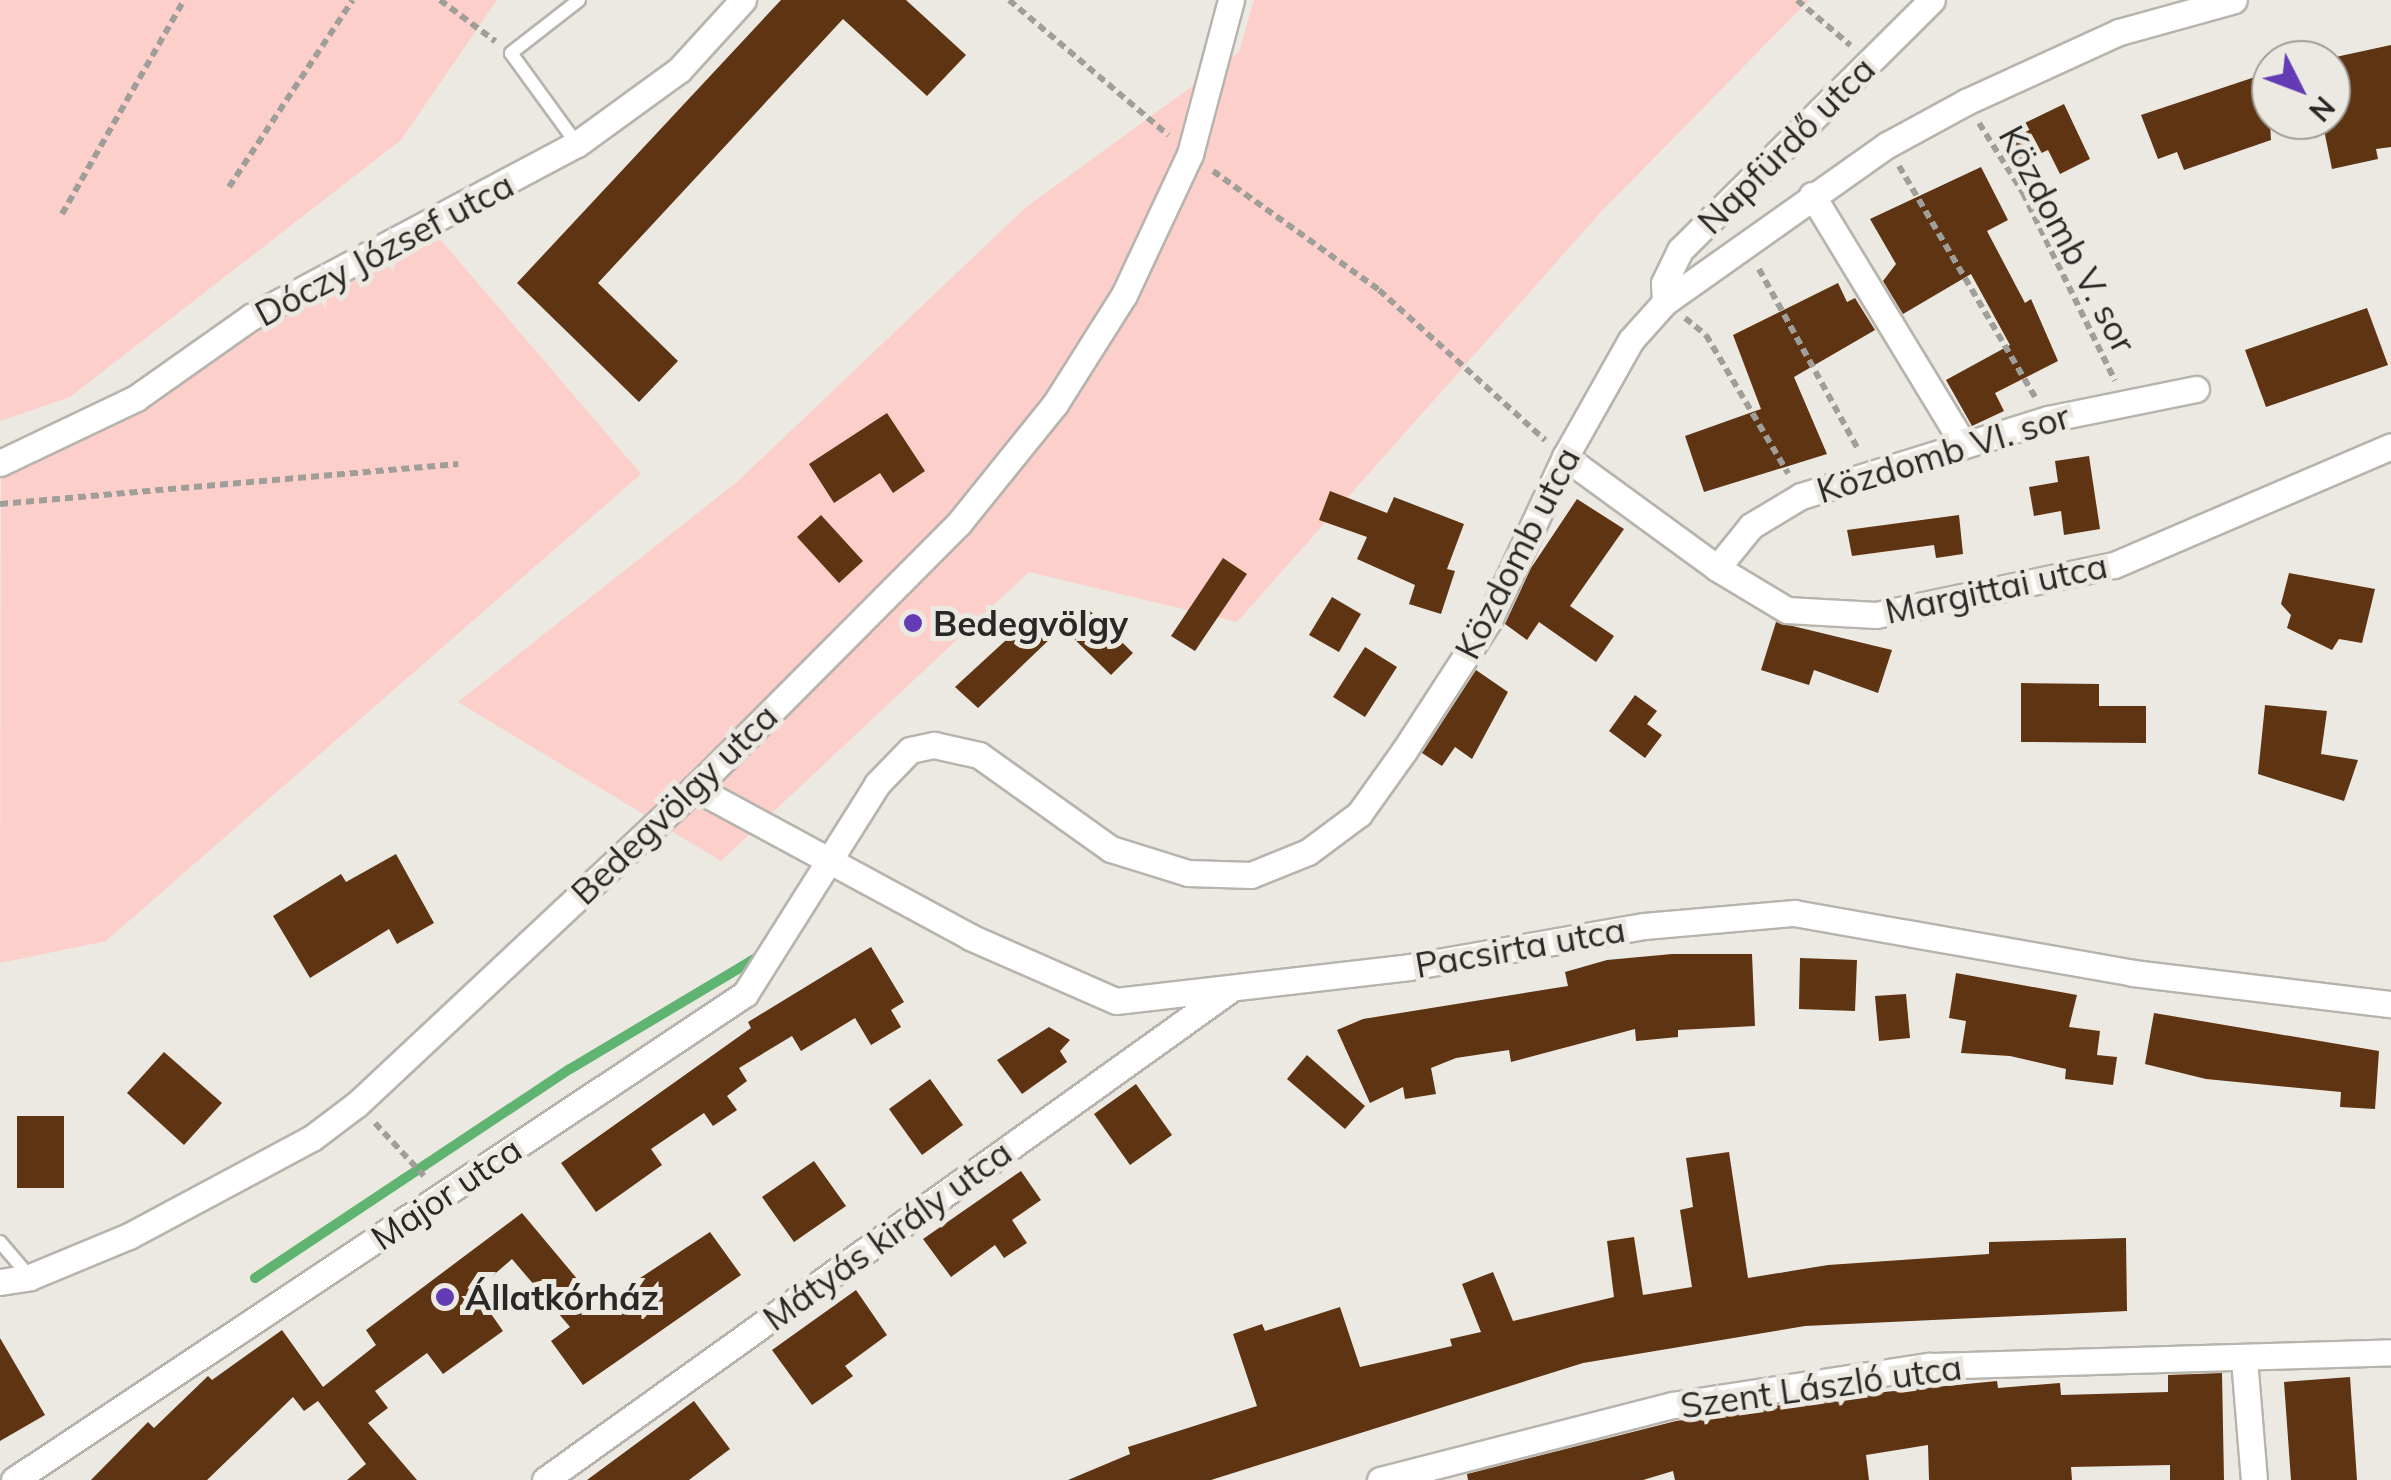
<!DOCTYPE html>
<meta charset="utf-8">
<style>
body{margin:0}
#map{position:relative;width:2391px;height:1480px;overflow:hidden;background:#ece9e2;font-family:Mulish,sans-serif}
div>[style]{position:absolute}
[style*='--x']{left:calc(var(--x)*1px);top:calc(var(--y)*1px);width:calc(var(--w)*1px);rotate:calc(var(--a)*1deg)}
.green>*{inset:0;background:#fccfca}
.stream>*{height:10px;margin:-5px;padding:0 5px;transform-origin:5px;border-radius:5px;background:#60b471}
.building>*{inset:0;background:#5e3412}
.path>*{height:6px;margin-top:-3px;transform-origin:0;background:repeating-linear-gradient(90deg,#a09e99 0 8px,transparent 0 13px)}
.roads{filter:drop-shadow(2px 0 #b7b4ae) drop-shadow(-2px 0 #b7b4ae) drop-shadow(0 2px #b7b4ae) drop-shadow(0 -2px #b7b4ae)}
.service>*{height:12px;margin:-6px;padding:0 6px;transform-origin:6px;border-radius:6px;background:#fff}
.minor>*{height:25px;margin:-12.5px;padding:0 12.5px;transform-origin:12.5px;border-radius:12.5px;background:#fff}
.dots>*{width:28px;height:28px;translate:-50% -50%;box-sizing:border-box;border:5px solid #ece9e2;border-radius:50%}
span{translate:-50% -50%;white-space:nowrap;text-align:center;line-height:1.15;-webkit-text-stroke:10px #ece9e2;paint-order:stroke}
.street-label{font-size:35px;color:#292826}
.poi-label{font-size:35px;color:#292826;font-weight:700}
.left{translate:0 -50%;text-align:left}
.north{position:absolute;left:2251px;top:40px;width:100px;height:100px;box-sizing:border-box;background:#ece9e2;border:2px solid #9e9c97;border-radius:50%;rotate:132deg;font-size:28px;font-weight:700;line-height:40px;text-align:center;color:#292826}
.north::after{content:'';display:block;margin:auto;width:35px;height:45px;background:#633cb5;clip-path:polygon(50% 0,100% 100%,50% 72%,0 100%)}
</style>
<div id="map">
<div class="green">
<i style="clip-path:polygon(0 0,497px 0,401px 140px,70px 397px,0 421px)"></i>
<i style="clip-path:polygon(1254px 0,1809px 0,1600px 213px,1237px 622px,1029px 572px,721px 861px,458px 702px,738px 481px,1025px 208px,1239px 52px)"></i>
<i style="clip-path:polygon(440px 239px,641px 474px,106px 941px,0 963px,1px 472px,258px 327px)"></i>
</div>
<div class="stream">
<i style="--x:255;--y:1278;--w:378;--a:-33.6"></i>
<i style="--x:570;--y:1069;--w:217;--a:-30.8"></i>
</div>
<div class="building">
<i style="clip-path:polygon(781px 0,906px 0,966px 55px,927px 96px,843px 19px,598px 283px,678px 361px,639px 402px,517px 283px)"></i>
<i style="clip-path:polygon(2391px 45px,2391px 147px,2376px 149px,2378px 159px,2332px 169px,2322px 120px,2331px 120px,2331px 58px)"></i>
<i style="clip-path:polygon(2267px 73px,2271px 140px,2184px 170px,2177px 152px,2158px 159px,2141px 115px)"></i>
<i style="clip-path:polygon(2064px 104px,2090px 159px,2060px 174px,2048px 150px,2016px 165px,2002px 134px)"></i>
<i style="clip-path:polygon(1981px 167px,2008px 220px,1987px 231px,2025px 303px,2031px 299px,2058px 361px,1995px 393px,2004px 411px,1972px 426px,1946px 380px,2010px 345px,1971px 274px,1903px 314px,1883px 281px,1896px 264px,1870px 219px)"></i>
<i style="clip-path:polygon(1838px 283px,1847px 302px,1855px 298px,1875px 330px,1794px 377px,1827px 454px,1704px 492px,1685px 436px,1761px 409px,1733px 335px)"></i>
<i style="clip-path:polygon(2367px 308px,2388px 365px,2266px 407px,2245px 350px)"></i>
<i style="clip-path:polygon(887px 413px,925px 471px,893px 493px,880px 473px,834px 503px,809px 464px)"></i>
<i style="clip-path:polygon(2089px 456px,2100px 529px,2064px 535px,2061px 511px,2034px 516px,2029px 487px,2058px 482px,2055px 461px)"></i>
<i style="clip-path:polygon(1330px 491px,1387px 513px,1394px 497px,1464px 524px,1447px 569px,1455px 571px,1441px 614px,1409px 604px,1415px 585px,1357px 559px,1367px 537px,1319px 520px)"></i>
<i style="clip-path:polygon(1577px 499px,1624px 529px,1570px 606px,1614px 636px,1596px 662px,1539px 622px,1527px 640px,1505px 624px,1531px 568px)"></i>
<i style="clip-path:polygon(821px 515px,863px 561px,839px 583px,797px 537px)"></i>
<i style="clip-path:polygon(1959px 515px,1963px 554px,1936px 558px,1934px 545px,1852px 556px,1847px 530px)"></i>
<i style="clip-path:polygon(1223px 558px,1247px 574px,1195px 651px,1171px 636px)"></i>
<i style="clip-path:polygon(2289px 573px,2375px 589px,2362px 643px,2339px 639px,2332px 650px,2287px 628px,2291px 615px,2281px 604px)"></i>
<i style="clip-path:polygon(1332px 597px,1361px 614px,1339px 652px,1309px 635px)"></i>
<i style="clip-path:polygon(1087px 608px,1133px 653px,1111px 675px,1065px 630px)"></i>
<i style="clip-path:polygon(1030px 618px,1051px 638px,978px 708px,955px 687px)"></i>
<i style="clip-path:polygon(1776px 622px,1892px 650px,1878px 693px,1814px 670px,1809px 685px,1761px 670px)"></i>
<i style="clip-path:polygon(1365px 647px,1397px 667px,1365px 717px,1333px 697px)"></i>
<i style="clip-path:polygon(1476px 670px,1508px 692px,1472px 759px,1455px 747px,1442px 766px,1422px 753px)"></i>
<i style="clip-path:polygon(2021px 683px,2099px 684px,2099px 706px,2146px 706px,2146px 743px,2021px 742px)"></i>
<i style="clip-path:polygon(1635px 695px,1657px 711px,1647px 724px,1662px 735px,1645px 758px,1609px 731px)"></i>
<i style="clip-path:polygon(2265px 705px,2327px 711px,2321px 754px,2358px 760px,2344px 801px,2258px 774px)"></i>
<i style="clip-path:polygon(396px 854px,434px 923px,397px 944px,389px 929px,310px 978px,273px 916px,341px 874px,346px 882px)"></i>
<i style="clip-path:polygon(871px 947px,904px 1002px,891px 1010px,901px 1027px,871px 1045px,855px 1018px,801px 1051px,792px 1036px,739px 1068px,747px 1081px,727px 1096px,737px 1110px,713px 1126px,704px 1113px,651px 1149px,662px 1165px,596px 1212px,561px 1163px,751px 1028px,748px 1022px)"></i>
<i style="clip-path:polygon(1672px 954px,1752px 954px,1755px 1026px,1678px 1030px,1678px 1037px,1636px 1041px,1635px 1029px,1511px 1062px,1509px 1050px,1456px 1058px,1431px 1068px,1436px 1094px,1405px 1099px,1403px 1087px,1370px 1103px,1337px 1030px,1363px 1019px,1568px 986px,1565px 972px,1607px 960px)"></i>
<i style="clip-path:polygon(1800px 958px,1857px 960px,1855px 1011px,1799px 1009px)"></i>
<i style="clip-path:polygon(1956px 973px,2077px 995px,2069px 1027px,2100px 1031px,2097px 1055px,2117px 1057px,2113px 1085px,2065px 1079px,2066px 1069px,2010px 1056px,1961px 1053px,1966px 1021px,1949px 1018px)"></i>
<i style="clip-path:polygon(1906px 994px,1910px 1038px,1879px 1041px,1875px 996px)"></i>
<i style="clip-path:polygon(2154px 1013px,2379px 1051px,2375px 1109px,2340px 1107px,2341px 1092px,2206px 1079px,2145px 1064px)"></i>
<i style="clip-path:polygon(1049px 1027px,1070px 1040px,1060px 1051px,1067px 1062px,1022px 1094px,997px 1060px)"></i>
<i style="clip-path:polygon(164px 1052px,222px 1103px,184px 1145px,127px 1093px)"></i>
<i style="clip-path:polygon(1307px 1055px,1365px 1106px,1345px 1129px,1287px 1079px)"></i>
<i style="clip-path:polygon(930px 1079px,963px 1125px,922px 1155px,889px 1109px)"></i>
<i style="clip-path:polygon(1136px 1084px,1172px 1135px,1130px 1165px,1094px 1114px)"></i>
<i style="clip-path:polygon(17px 1116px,64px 1116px,64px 1188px,17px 1188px)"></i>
<i style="clip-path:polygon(1729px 1152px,1748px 1278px,1828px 1265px,1989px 1254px,1989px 1242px,2126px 1238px,2127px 1311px,1805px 1326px,1583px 1363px,1211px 1480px,1068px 1480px,1130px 1454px,1128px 1447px,1257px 1406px,1233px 1334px,1262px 1324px,1265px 1331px,1340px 1307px,1360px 1367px,1452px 1346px,1450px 1339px,1481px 1332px,1462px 1284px,1493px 1272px,1513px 1321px,1614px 1297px,1607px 1241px,1634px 1237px,1643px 1295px,1692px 1287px,1680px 1210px,1693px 1207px,1686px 1158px)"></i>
<i style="clip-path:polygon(814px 1161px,846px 1206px,794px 1242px,762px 1197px)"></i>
<i style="clip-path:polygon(1021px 1171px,1041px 1200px,1012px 1220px,1027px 1243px,1004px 1258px,995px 1245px,951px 1277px,923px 1239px)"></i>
<i style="clip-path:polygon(522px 1213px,599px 1305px,710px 1232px,741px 1275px,583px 1385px,551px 1341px,570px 1327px,512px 1259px,475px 1291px,503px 1331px,443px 1374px,427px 1353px,375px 1391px,388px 1408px,368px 1423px,417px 1480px,347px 1480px,366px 1464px,318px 1401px,304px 1411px,293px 1397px,207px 1480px,91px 1480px,148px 1422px,154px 1428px,208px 1376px,212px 1380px,282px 1330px,323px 1387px,376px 1345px,366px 1330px)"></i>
<i style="clip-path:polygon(856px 1290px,887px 1335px,845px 1366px,853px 1376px,812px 1405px,772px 1350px)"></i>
<i style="clip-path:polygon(0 1338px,45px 1415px,0 1441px)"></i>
<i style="clip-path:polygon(2222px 1373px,2224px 1480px,2170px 1480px,2170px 1465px,2071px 1467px,2072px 1480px,1929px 1480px,1928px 1445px,1866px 1455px,1869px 1480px,1675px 1480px,1673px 1471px,1643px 1480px,1468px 1480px,1467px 1474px,1676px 1421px,1833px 1397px,1997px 1381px,1998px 1388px,2060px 1383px,2061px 1395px,2168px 1392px,2168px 1375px)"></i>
<i style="clip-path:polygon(2350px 1377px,2357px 1480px,2291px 1480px,2284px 1382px)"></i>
<i style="clip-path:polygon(694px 1401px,730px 1449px,689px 1480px,587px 1480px)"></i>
</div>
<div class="path">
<i style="--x:440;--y:0;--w:69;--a:36.7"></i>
<i style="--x:1009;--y:0;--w:209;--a:40.3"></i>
<i style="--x:1797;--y:0;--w:70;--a:40.3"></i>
<i style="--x:1979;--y:123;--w:83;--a:57.8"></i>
<i style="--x:2023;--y:193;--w:209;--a:63.9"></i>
<i style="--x:1899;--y:166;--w:268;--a:59.5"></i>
<i style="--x:1213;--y:171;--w:204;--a:35.6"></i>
<i style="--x:1379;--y:290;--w:224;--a:42.1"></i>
<i style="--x:229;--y:187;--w:224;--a:-56.5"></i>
<i style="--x:62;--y:214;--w:246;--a:-60.3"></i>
<i style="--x:1759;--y:269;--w:208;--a:61.2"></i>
<i style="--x:1685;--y:318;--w:27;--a:39"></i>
<i style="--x:1706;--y:335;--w:161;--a:59.3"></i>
<i style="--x:0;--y:504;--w:460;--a:-5"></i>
<i style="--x:375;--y:1123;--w:72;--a:47.2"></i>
</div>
<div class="roads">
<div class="service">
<i style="--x:577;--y:144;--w:112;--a:-126"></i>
<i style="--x:511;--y:53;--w:86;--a:-37.9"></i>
<i style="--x:0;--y:1242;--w:46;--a:49.4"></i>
</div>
<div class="minor">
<i style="--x:1812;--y:195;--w:290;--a:58.7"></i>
<i style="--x:1665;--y:302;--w:19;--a:-93"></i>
<i style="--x:1664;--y:283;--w:37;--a:-64"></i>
<i style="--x:1680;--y:250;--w:355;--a:-44.8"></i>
<i style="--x:1565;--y:457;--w:188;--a:36.1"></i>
<i style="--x:1717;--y:568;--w:82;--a:31"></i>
<i style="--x:1787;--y:610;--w:89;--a:3.2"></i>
<i style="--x:1876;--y:615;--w:243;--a:-11.9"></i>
<i style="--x:2114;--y:565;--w:301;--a:-23.2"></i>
<i style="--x:0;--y:463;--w:151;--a:-25.5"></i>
<i style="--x:136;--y:398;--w:141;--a:-35.2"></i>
<i style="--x:251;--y:317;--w:369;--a:-28"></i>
<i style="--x:577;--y:144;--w:126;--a:-36"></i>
<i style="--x:679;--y:70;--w:95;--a:-47.6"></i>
<i style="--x:1717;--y:568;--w:54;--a:-51"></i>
<i style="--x:1751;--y:526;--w:58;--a:-31"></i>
<i style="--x:1801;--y:496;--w:259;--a:-17.3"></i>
<i style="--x:2048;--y:419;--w:151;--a:-11.5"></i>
<i style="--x:695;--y:788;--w:313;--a:28.4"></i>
<i style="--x:970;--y:937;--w:159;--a:23.7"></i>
<i style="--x:1116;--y:1001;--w:295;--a:-6.6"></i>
<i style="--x:1409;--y:967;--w:239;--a:-9.9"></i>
<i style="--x:1644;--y:926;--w:151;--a:-5"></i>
<i style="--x:1794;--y:913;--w:344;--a:10"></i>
<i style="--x:2133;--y:973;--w:260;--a:6.9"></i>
<i style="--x:0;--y:1282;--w:30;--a:-9"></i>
<i style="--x:30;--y:1277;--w:107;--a:-22.5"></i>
<i style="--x:129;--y:1236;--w:208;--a:-28.2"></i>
<i style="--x:312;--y:1138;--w:56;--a:-37.1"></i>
<i style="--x:357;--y:1104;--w:463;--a:-43.1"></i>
<i style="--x:695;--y:788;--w:374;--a:-45.1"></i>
<i style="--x:959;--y:523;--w:153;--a:-51.1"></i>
<i style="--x:1055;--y:404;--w:129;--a:-57.7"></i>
<i style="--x:1124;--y:295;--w:156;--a:-64.9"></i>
<i style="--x:1190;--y:154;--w:159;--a:-75.1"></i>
<i style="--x:2244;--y:1359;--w:121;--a:85.3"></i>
<i style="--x:14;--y:1480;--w:878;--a:-33.62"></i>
<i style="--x:745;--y:994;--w:248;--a:-57.8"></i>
<i style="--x:877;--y:784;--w:47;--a:-45.9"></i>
<i style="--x:910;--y:750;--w:25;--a:-12"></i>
<i style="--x:934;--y:745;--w:46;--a:12.5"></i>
<i style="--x:979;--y:755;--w:162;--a:35.5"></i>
<i style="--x:1111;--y:849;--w:81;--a:17.3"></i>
<i style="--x:1188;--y:873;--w:63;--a:1.8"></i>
<i style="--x:1251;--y:875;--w:61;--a:-22"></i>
<i style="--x:1308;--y:852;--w:64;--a:-36.7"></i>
<i style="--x:1359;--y:814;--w:77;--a:-54.5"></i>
<i style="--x:1404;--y:751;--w:156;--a:-57"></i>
<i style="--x:1489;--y:620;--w:180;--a:-65"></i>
<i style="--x:1565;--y:457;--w:134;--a:-60.6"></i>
<i style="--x:1631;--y:340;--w:51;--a:-48.2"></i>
<i style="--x:1665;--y:302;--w:272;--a:-35.3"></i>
<i style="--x:1887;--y:145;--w:90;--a:-28.6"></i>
<i style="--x:1966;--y:102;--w:168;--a:-24.6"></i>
<i style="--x:2119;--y:32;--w:119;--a:-15.5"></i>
<i style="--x:545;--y:1480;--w:840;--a:-35.6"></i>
<i style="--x:1380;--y:1480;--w:302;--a:-14.4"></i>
<i style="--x:1673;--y:1405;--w:259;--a:-8.7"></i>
<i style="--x:1929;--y:1366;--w:462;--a:-1.7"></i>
</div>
</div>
<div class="dots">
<i style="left:913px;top:623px;background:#633cb5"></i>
<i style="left:445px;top:1297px;background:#633cb5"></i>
</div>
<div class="street-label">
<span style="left:1786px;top:145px;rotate:-45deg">Napfürdő utca</span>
<span style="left:2068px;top:239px;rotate:62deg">Közdomb V. sor</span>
<span style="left:384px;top:249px;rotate:-28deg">Dóczy József utca</span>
<span style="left:1943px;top:453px;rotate:-17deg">Közdomb VI. sor</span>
<span style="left:1517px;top:553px;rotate:-63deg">Közdomb utca</span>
<span style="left:1996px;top:588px;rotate:-12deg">Margittai utca</span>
<span style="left:674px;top:804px;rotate:-44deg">Bedegvölgy utca</span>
<span style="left:1520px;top:947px;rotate:-10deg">Pacsirta utca</span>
<span style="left:446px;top:1193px;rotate:-34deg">Major utca</span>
<span style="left:887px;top:1235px;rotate:-36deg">Mátyás király utca</span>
<span style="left:1821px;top:1386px;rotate:-8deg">Szent László utca</span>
</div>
<div class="poi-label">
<span class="left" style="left:933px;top:623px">Bedegvölgy</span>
<span class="left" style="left:465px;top:1297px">Állatkórház</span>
</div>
<div class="north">N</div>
</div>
